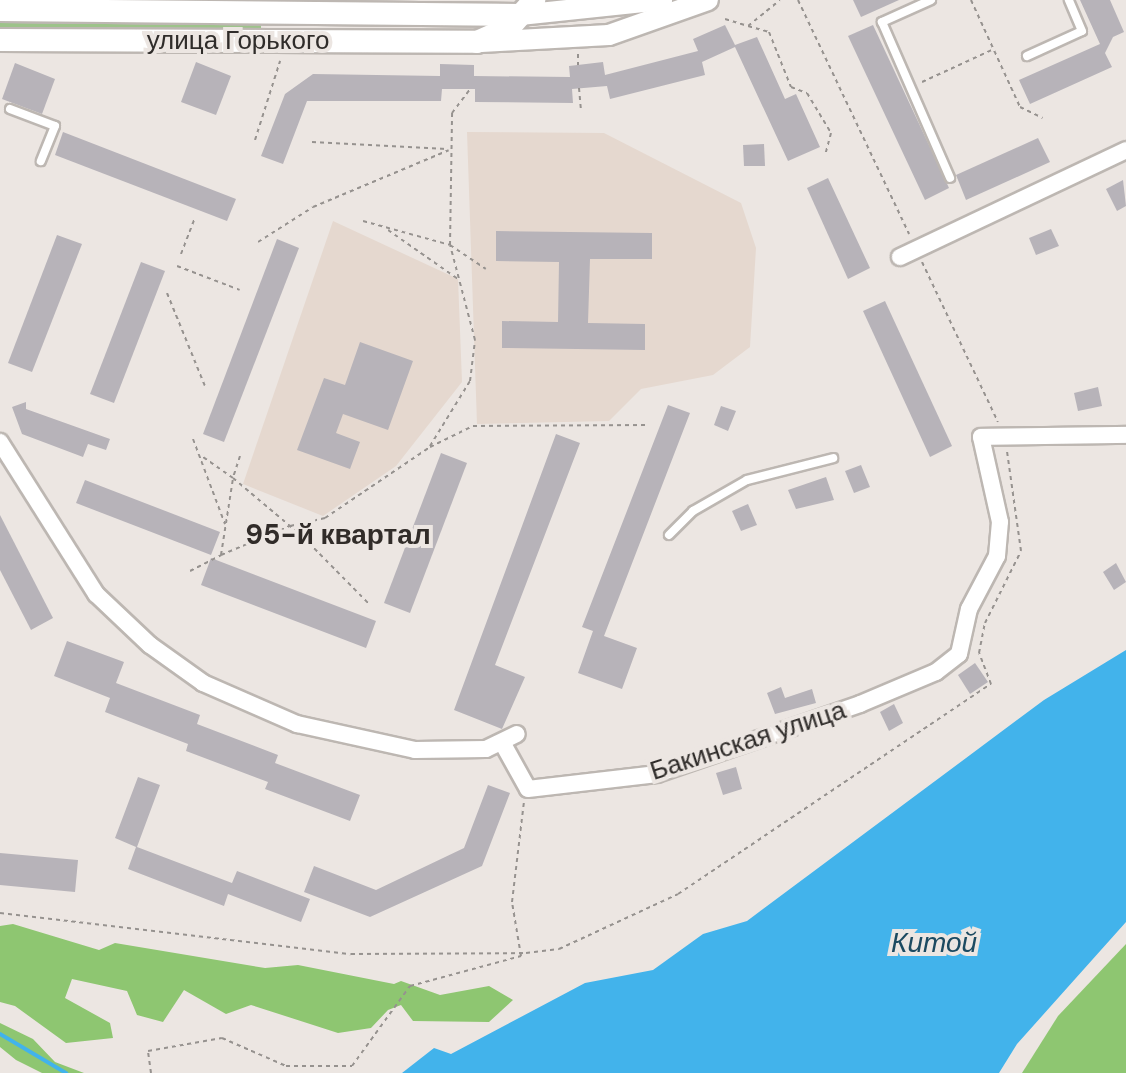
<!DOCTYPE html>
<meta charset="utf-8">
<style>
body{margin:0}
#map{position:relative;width:1126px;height:1073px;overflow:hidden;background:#ece6e2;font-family:"DM Sans",sans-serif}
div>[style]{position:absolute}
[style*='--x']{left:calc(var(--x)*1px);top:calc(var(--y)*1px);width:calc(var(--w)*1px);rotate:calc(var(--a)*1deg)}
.built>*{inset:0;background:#e5d8cf}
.green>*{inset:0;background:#9dc38a}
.forest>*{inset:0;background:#8ec671}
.water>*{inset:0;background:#42b3eb}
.stream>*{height:4px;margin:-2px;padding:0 2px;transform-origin:2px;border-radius:2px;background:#42b3eb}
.building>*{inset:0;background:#b7b3b9}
.path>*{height:2px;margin-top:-1px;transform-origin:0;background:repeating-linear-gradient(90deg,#96928f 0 4px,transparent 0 8px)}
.roads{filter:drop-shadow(2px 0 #bdb7b2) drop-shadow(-2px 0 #bdb7b2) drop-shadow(0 2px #bdb7b2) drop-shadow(0 -2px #bdb7b2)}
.service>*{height:8px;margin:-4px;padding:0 4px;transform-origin:4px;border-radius:4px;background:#fff}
.minor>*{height:16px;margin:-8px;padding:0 8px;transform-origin:8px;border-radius:8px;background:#fff}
.tertiary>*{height:20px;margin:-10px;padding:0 10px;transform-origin:10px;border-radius:10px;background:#fff}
.secondary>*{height:22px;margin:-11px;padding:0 11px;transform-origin:11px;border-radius:11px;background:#fff}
span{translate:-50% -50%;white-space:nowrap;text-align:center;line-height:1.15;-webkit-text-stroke:8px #ece6e2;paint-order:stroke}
.street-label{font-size:26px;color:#2f2c2a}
.neighbourhood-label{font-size:28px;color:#312c29;font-weight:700}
.water-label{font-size:28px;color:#1c4a61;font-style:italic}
</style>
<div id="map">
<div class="built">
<i style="clip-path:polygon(467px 132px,604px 133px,741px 203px,756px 248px,750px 347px,713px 375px,641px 389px,609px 421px,477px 424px)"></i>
<i style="clip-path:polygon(333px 221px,458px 279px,462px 382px,396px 466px,323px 516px,243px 484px)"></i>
</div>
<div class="green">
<i style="clip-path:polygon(0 17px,261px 18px,261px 30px,0 29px)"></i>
</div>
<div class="forest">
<i style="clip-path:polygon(13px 924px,99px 950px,115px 943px,265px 968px,298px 965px,394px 984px,401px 981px,440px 995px,489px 986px,513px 1000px,489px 1022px,413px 1021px,401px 1005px,388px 1010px,371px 1028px,338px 1033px,251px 1005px,226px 1014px,184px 990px,163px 1022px,137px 1015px,127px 991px,72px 979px,65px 998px,110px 1023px,113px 1038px,66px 1043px,15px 1006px,0 1002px,0 926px)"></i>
<i style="clip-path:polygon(1126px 944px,1126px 1073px,1022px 1073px,1058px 1016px)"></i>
<i style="clip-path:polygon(0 1023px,33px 1039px,55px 1062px,84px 1073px,42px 1073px,16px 1060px,0 1047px)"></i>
</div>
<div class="water">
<i style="clip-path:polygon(1126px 650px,1126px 922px,1017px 1044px,999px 1073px,402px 1073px,434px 1048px,451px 1054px,585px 983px,653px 970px,703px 934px,747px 921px,1044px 700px)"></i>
</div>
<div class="stream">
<i style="--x:0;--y:1034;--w:77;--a:30.6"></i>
</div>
<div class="building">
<i style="clip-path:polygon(853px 0,899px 0,861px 17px)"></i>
<i style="clip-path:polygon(1080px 0,1110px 0,1124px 32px,1113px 37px,1105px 53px,1112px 67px,1030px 104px,1019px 80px,1100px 44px)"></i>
<i style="clip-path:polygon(725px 25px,735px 45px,757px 37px,785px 99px,796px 94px,820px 147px,788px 161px,735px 47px,702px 62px,705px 75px,610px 99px,607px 86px,572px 89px,573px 103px,475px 102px,475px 89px,442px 89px,441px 101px,307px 101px,283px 164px,261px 156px,285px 94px,313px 74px,440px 76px,440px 64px,474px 65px,474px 76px,570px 77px,569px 66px,603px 62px,605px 75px,698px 51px,693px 39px)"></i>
<i style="clip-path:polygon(873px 25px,949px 188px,925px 200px,848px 36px)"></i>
<i style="clip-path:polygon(196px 62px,231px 76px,216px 115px,181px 102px)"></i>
<i style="clip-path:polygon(15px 63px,55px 79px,42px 114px,2px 99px)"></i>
<i style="clip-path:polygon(63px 132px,236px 199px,227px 221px,55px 155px)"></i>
<i style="clip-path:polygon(1038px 138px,1050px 162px,966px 200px,956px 175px)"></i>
<i style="clip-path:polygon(764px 144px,765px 166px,744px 166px,743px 145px)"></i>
<i style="clip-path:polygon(828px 178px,870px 268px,848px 279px,807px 188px)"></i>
<i style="clip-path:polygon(1123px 180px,1126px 206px,1117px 211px,1106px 189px)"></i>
<i style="clip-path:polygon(1051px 229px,1059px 246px,1036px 255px,1029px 238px)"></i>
<i style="clip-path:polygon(496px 231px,652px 233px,652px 259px,590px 259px,588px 323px,645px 324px,645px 350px,502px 348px,502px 321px,558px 322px,559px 262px,496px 261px)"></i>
<i style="clip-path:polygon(57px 235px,82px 244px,32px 372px,8px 363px)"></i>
<i style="clip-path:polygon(277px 239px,299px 248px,224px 442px,203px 434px)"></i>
<i style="clip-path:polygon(141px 262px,165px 271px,114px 403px,90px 394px)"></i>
<i style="clip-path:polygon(885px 301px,952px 446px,930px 457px,863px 311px)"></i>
<i style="clip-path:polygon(360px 342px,413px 361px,388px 430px,343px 414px,336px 433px,360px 442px,350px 469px,297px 450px,324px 378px,345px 385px)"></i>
<i style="clip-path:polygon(1098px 387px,1102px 406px,1078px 411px,1074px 393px)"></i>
<i style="clip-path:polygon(26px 402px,26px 409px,110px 439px,106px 450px,88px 444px,83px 457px,22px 434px,12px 407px)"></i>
<i style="clip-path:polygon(668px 405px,690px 413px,604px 636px,637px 648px,622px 689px,578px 673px,593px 631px,582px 627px)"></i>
<i style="clip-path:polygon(721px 406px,736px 411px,728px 431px,714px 425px)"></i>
<i style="clip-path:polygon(556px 434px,580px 443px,495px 665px,525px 677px,502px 729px,454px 710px)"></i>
<i style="clip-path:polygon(441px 453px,467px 463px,410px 613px,384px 603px)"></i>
<i style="clip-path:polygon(861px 465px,870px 487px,854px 493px,845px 471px)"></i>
<i style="clip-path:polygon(826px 477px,834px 500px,796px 509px,788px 490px)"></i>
<i style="clip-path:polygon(85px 480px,220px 532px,211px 555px,76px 503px)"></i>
<i style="clip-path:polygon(748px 504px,757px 525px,741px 531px,732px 511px)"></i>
<i style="clip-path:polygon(0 515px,53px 618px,31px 630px,0 570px)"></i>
<i style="clip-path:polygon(211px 558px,376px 621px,366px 648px,201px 585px)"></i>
<i style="clip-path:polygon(1116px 563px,1126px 582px,1114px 590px,1103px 572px)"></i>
<i style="clip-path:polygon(67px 641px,124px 662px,116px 683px,200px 715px,197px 724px,278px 755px,275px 763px,360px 795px,350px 821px,265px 789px,268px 782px,186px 751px,188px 744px,105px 712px,110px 698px,54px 676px)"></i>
<i style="clip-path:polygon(975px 663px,988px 682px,970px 694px,958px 675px)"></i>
<i style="clip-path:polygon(781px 687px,785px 698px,812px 689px,816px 703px,775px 714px,767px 693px)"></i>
<i style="clip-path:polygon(894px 704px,903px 723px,889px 731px,880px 712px)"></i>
<i style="clip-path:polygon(736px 767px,742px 789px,723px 795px,716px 773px)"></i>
<i style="clip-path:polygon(138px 777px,160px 785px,137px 847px,232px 883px,237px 871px,310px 899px,301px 922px,228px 894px,224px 906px,128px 869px,136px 847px,115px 838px)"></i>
<i style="clip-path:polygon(488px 785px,510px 793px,482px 866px,370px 917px,304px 892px,314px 866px,376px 890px,464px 848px)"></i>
<i style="clip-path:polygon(0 853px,78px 860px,75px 892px,0 885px)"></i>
</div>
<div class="path">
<i style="--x:798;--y:0;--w:259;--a:64.6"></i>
<i style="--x:971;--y:0;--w:118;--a:65.4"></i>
<i style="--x:1020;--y:107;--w:25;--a:26"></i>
<i style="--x:725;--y:19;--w:24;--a:17"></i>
<i style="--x:748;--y:26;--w:41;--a:-39.1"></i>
<i style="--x:748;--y:26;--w:22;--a:16"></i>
<i style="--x:769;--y:32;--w:59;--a:68.2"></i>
<i style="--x:791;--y:87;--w:17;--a:21"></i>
<i style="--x:807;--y:93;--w:47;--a:59"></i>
<i style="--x:831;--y:133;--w:23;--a:105"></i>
<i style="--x:578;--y:54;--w:11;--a:90"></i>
<i style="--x:922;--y:82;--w:77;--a:-24.6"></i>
<i style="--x:579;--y:88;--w:24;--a:85"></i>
<i style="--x:255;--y:140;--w:83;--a:-72.4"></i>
<i style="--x:312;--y:142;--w:135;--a:3"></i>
<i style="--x:363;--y:221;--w:90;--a:15.4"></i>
<i style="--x:450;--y:245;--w:43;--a:33.7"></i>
<i style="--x:388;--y:230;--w:85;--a:35"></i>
<i style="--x:258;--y:242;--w:65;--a:-32.5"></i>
<i style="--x:313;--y:207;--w:147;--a:-22.7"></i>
<i style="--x:181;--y:254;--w:39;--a:-69"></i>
<i style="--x:922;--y:262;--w:177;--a:64.6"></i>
<i style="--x:177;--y:266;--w:67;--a:20.9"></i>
<i style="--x:167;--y:293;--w:100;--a:67.8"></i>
<i style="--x:193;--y:439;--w:91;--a:69.4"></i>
<i style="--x:430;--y:446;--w:76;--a:-58.4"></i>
<i style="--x:470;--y:381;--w:41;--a:-83"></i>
<i style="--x:475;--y:340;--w:98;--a:-104.7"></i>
<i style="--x:450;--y:245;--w:132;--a:-89.1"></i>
<i style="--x:452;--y:113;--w:30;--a:-53"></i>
<i style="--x:240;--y:456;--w:23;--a:108"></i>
<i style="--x:233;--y:478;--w:92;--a:40.1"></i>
<i style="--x:303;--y:537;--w:95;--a:45.4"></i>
<i style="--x:221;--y:555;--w:75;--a:-22.8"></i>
<i style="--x:290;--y:526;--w:36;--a:-13"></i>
<i style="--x:325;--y:518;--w:127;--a:-34.1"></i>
<i style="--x:430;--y:447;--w:48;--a:-26"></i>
<i style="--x:473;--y:426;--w:175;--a:-0.3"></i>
<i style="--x:190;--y:571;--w:35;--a:-27"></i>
<i style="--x:221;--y:555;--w:78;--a:-81.1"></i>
<i style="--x:233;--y:478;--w:39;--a:-145"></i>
<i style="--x:0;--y:913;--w:353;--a:6.7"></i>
<i style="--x:351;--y:954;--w:175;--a:-0.3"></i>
<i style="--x:526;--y:953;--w:33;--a:-7"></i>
<i style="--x:559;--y:949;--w:131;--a:-24.8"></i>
<i style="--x:678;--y:894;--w:377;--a:-33.9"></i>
<i style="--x:991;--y:684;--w:33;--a:-111"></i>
<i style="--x:979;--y:653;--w:31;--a:-79"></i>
<i style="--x:985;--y:623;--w:80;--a:-63.4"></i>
<i style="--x:1021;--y:551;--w:101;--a:-98"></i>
<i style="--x:151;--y:1073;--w:22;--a:-98"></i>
<i style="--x:148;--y:1051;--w:75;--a:-10"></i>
<i style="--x:222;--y:1038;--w:70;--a:23.6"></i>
<i style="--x:286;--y:1066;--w:66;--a:0"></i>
<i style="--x:352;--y:1066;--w:99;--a:-54.1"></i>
<i style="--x:410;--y:986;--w:115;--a:-15.1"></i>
<i style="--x:521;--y:956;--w:55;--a:-99.5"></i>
<i style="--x:512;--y:902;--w:101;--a:-83.2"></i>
</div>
<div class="roads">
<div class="service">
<i style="--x:931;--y:0;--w:54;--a:155.8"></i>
<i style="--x:882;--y:22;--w:170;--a:66.4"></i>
<i style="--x:1027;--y:56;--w:60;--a:-24.4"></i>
<i style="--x:1082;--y:31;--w:34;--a:-113"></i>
<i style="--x:10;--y:109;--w:48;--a:20.7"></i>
<i style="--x:55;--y:126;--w:38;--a:112"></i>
<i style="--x:669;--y:535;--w:34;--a:-45"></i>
<i style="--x:693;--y:511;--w:62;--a:-29.9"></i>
<i style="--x:747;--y:480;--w:89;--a:-14.3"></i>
</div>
<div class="minor">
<i style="--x:900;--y:257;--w:250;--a:-25.3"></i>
<i style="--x:0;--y:442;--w:180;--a:57.7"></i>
<i style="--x:96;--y:594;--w:74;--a:43.4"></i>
<i style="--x:150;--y:645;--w:65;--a:35.6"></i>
<i style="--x:203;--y:683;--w:103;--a:23.6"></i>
<i style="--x:297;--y:724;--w:121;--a:12.4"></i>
<i style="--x:415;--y:750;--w:71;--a:-0.8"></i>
<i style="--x:486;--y:749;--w:34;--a:-26"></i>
<i style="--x:503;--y:744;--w:51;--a:60.9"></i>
<i style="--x:528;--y:789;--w:130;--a:-6.6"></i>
<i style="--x:657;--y:774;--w:215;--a:-19"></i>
<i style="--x:860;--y:704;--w:82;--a:-22.8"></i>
<i style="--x:936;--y:672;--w:29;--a:-38"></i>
<i style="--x:959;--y:654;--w:46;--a:-77.5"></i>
<i style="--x:969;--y:609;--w:60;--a:-62.2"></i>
<i style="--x:997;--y:556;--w:34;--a:-85"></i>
<i style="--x:1000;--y:522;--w:87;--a:-102.6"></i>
<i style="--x:981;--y:437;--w:145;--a:-0.8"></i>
</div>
<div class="tertiary">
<i style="--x:520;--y:15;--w:143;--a:-6"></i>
<i style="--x:481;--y:42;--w:128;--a:-3.1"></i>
<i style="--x:609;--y:35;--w:105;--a:-19.5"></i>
</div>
<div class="secondary">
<i style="--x:0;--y:10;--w:520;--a:0.55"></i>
<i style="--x:0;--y:40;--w:477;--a:0.2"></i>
<i style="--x:477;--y:42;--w:35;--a:-24"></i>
<i style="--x:509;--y:28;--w:38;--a:-48"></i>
</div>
</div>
<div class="street-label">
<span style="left:238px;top:41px">улица Горького</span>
<span style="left:748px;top:741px;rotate:-18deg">Бакинская улица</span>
</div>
<div class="neighbourhood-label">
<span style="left:338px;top:535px">95-й квартал</span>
</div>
<div class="water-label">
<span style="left:934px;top:943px">Китой</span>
</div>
</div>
